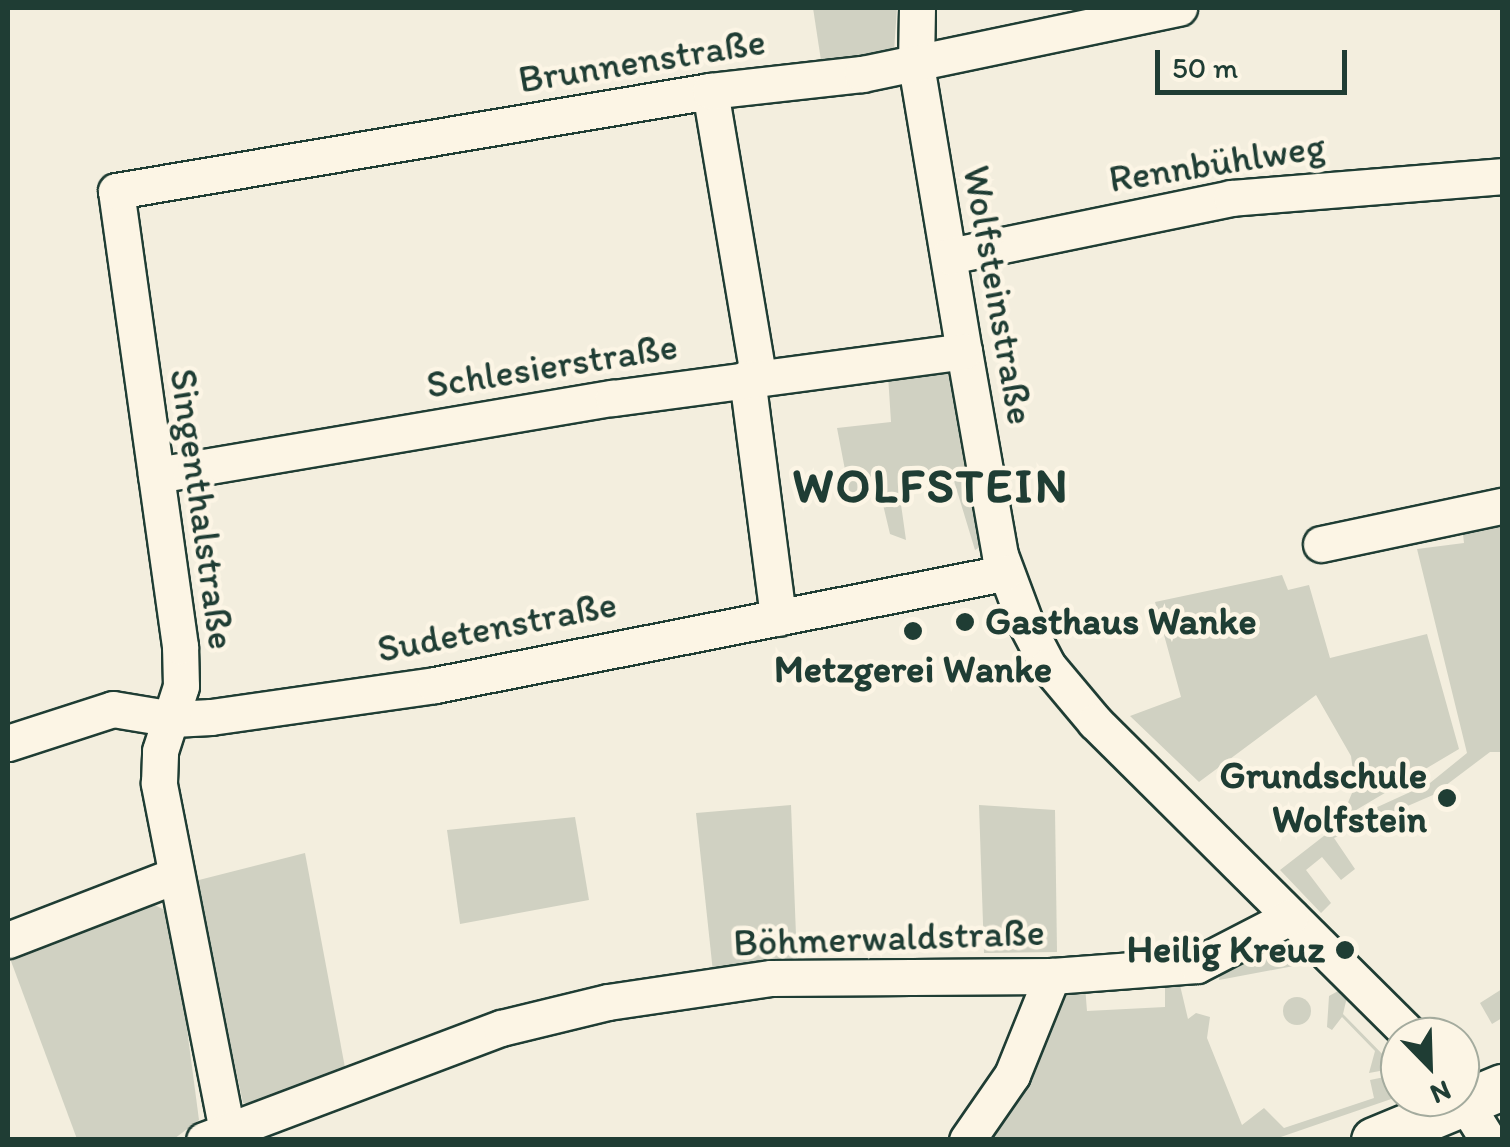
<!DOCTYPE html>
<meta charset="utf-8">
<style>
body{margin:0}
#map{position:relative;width:1510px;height:1147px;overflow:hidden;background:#f3eede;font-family:Itim,sans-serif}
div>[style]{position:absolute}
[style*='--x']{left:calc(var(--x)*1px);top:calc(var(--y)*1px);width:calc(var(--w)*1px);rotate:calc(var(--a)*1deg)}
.green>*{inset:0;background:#d0d1c2}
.round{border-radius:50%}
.roads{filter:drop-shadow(2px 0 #1f3d34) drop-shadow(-2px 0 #1f3d34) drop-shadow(0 2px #1f3d34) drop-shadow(0 -2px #1f3d34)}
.minor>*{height:35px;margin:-17.5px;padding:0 17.5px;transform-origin:17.5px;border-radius:17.5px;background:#fcf5e5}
.major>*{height:45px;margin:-22.5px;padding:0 22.5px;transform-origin:22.5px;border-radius:22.5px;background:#fcf5e5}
.dots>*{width:28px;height:28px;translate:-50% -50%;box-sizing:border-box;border:5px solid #fcf5e5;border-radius:50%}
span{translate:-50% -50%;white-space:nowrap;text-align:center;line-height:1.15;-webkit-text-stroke:9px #fcf5e5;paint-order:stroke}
.street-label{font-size:38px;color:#1f3d34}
.poi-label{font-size:38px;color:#1f3d34;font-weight:700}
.left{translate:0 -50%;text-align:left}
.right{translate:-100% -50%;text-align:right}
.district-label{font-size:48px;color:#1f3d34;font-weight:700;letter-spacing:2.5px}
.frame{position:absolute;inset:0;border:10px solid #1f3d34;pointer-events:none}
.north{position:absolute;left:1380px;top:1017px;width:100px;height:100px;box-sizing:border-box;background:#fcf5e5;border:2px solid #a4ab9e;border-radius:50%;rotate:157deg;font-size:28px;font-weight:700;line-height:40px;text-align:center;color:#1f3d34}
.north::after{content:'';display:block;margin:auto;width:35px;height:45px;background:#1f3d34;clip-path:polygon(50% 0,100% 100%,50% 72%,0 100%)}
.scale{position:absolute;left:1155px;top:50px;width:192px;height:45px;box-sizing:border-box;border:5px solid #1f3d34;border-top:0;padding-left:12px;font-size:30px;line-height:35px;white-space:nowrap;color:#1f3d34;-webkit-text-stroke:8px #fcf5e5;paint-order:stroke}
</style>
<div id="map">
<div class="green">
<i style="clip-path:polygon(813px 8px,897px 8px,894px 51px,822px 67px)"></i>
<i style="clip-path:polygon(943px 370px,952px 372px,987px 543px,975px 550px,951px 471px,898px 483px,906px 540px,890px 534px,880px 492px,850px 496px,837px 428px,891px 422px,888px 375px)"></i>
<i style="clip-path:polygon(1502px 520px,1502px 752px,1490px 752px,1433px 795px,1334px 838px,1355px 869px,1341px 880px,1322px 857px,1306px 870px,1331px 903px,1321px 913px,1280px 870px,1338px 825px,1430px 783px,1467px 753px,1417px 549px,1464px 543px,1462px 525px)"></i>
<i style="clip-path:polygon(1282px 575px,1288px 590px,1309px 585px,1330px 658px,1427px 634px,1459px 749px,1341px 819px,1355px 786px,1351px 756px,1316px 695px,1199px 782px,1130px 716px,1181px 697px,1155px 602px)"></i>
<i style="clip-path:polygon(791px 805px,797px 962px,713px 972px,696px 813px)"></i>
<i style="clip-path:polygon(979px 805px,1055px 810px,1057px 952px,984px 953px)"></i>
<i style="clip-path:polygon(575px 817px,589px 900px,460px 924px,447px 830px)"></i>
<i style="clip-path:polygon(305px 853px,346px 1073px,266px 1105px,243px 1103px,195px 881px)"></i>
<i style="clip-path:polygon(150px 903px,165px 910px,175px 938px,199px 1120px,174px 1139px,77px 1139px,8px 953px)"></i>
<i style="clip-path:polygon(1289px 946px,1315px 962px,1219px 980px,1220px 972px)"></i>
<i style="clip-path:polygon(1179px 981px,1188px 1019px,1196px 1013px,1210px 1017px,1207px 1038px,1242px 1125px,1264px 1108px,1284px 1128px,1374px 1098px,1370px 1080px,1394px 1075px,1400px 1096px,1275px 1139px,984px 1140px,1065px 992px,1085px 986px,1087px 1011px,1165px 1007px,1165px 982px)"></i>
<i style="clip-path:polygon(1502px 989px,1502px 1018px,1492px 1024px,1480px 1003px)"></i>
<i style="clip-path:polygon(1340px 990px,1347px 997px,1343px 1014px,1396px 1068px,1369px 1073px,1375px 1051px,1342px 1017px,1332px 1030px,1327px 1027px,1329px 996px)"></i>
<i class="round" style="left:1283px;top:997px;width:28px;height:28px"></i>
</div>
<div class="roads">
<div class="minor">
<i style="--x:917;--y:8;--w:57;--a:91"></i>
<i style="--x:916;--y:65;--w:290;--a:80.5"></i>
<i style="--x:964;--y:351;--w:207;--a:80"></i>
<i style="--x:1000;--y:555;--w:72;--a:69.5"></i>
<i style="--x:1025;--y:622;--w:50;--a:62.4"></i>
<i style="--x:1048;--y:666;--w:73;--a:50"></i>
<i style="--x:1095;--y:722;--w:447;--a:44.8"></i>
<i style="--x:710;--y:91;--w:289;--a:80.4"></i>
<i style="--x:949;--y:256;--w:288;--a:-11.6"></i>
<i style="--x:1231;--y:198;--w:272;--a:-4.6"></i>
<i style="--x:747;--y:378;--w:242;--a:82.6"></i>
<i style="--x:156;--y:475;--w:463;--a:-9.6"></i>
<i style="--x:613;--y:398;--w:354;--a:-7.6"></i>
<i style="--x:1321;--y:544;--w:185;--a:-11.9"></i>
<i style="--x:8;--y:743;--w:110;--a:-17.9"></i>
<i style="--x:113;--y:709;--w:61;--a:9.5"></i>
<i style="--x:173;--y:719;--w:38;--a:-3"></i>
<i style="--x:211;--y:717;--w:226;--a:-8.1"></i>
<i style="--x:435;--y:685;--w:580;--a:-11.14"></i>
<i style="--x:8;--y:940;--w:178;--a:-21.1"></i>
<i style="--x:1460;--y:1095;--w:53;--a:58.1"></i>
<i style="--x:227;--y:1131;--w:355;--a:-101.1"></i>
<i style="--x:159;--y:783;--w:32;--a:-88"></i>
<i style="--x:160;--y:751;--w:68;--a:-72.1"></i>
<i style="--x:181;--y:686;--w:40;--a:-91.4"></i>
<i style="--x:180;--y:646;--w:459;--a:-98"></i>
<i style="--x:116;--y:191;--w:602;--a:-9.56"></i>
<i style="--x:710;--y:91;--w:153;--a:-6.4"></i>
<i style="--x:862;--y:74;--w:324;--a:-11.8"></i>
<i style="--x:204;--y:1140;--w:317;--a:-20.7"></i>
<i style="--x:501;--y:1028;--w:110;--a:-13.7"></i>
<i style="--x:608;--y:1002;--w:165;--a:-8.4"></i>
<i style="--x:771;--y:978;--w:281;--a:-0.4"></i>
<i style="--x:1052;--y:976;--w:145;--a:-4.3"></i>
<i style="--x:1197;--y:965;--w:105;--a:-27.3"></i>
<i style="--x:967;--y:1140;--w:79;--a:-55.3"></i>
<i style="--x:1012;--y:1075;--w:107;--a:-68"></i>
</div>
<div class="major">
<i style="--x:1374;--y:1140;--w:139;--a:-22.5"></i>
</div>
</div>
<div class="dots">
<i style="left:965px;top:622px;background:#1f3d34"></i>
<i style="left:913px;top:631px;background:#1f3d34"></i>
<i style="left:1447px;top:798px;background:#1f3d34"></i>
<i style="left:1345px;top:950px;background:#1f3d34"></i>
</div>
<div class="street-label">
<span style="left:642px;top:61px;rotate:-9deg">Brunnenstraße</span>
<span style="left:1217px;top:163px;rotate:-9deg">Rennbühlweg</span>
<span style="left:998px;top:295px;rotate:80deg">Wolfsteinstraße</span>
<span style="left:552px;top:366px;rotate:-9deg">Schlesierstraße</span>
<span style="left:202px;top:509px;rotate:82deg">Singenthalstraße</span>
<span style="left:497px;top:627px;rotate:-11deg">Sudetenstraße</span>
<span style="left:889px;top:938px;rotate:-2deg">Böhmerwaldstraße</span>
</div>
<div class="poi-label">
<span class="left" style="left:985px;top:622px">Gasthaus Wanke</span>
<span style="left:913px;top:670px">Metzgerei Wanke</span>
<span class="right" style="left:1427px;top:798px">Grundschule<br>Wolfstein</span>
<span class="right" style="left:1325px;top:950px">Heilig Kreuz</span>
</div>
<div class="district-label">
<span style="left:931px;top:486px">WOLFSTEIN</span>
</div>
<div class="frame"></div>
<div class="north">N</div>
<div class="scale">50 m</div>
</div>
